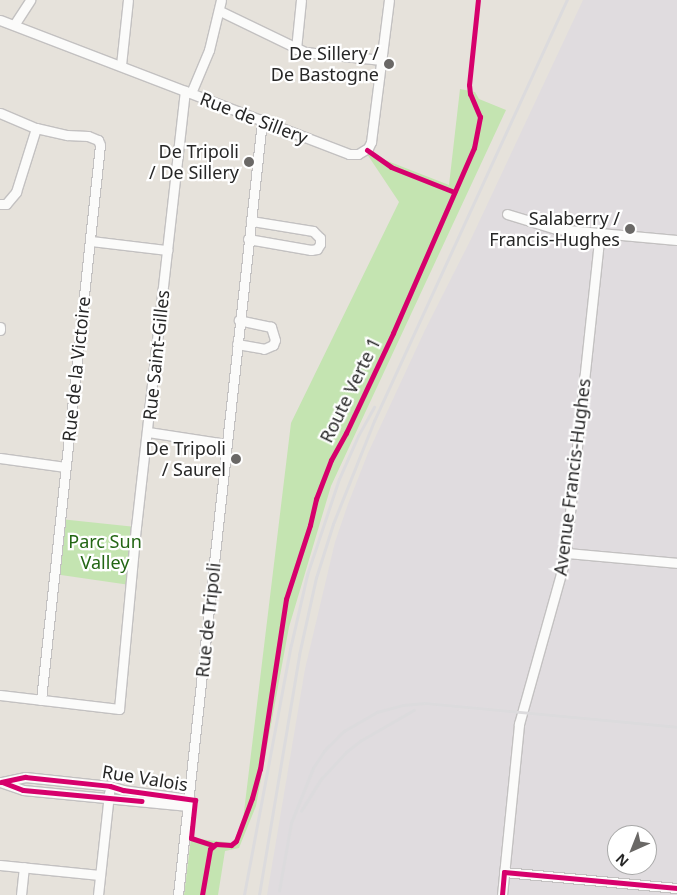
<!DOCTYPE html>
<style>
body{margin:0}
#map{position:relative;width:677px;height:895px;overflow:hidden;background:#e6e2db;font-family:"Noto Sans",sans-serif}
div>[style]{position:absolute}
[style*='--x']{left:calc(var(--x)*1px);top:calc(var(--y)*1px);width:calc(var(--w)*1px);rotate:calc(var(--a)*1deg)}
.industrial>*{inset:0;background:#e0dcdf}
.green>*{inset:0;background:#c4e4b1}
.roads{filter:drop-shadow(1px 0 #c3c1c1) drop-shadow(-1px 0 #c3c1c1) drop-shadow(0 1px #c3c1c1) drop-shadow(0 -1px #c3c1c1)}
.minor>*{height:9px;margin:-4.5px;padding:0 4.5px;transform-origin:4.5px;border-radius:4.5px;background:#fbfbfa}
.rail>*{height:2.5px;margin:-1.25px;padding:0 1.25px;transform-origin:1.25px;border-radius:1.25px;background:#dcdbdd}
.cycleway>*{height:5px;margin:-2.5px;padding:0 2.5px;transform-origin:2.5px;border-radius:2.5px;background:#d6006c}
.dots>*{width:14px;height:14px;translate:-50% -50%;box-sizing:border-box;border:2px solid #fff;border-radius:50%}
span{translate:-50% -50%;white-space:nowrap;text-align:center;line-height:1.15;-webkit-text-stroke:4.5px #fff;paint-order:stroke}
.poi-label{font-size:18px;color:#272727}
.right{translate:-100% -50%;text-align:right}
.street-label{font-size:18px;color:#272727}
.park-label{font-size:18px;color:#236614}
.north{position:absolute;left:607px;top:825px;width:50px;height:50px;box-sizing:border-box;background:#fff;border:1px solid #a9a9a9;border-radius:50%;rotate:224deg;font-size:14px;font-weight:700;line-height:20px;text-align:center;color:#272727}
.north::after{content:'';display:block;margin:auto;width:18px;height:22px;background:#6a6866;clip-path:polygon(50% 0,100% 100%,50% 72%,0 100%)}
</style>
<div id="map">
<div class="industrial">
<i style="clip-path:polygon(evenodd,583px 0,677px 0,677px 895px,267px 895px,305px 669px,335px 542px,348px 504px,368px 453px,425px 330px,471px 239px,583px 0,617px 835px,647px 835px,647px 865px,617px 865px,617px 835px)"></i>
</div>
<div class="green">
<i style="clip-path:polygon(460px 89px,475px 92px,479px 99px,506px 110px,331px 486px,289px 627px,256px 806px,239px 848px,225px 851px,218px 895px,184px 895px,191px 838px,233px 843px,243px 820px,291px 423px,399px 202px,365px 151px,368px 148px,385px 160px,449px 185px)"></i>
<i style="clip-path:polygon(60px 519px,136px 527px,130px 585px,54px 574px)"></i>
</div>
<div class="roads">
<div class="minor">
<i style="--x:220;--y:11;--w:94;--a:25.8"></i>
<i style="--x:305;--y:52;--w:77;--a:5.9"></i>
<i style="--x:0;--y:20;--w:374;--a:21"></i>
<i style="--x:349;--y:154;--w:9;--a:0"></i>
<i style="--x:358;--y:154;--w:12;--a:-31"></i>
<i style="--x:368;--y:148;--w:7;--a:-63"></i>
<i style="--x:371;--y:142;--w:143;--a:-82.8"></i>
<i style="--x:14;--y:25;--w:30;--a:-57"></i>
<i style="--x:296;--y:49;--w:49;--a:-84.2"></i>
<i style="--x:121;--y:65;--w:65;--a:-83.9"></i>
<i style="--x:191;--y:93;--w:47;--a:-67.3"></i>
<i style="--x:209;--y:50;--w:51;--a:-76.5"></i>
<i style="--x:0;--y:113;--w:39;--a:23"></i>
<i style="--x:36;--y:128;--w:32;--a:13"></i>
<i style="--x:67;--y:135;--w:21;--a:3"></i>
<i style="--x:88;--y:136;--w:11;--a:22"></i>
<i style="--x:98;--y:140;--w:5;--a:68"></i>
<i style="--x:100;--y:145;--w:558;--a:96.07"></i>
<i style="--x:0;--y:204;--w:6;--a:0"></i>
<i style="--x:6;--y:204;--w:16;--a:-50"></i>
<i style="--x:16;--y:192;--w:67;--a:-72.6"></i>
<i style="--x:507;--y:214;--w:51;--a:17"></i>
<i style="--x:556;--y:229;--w:121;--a:5.2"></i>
<i style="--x:248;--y:239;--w:64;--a:9.9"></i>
<i style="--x:311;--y:250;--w:6;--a:-9"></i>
<i style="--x:317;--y:249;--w:6;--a:-59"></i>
<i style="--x:320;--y:244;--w:6;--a:-90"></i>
<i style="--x:320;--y:238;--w:10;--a:-135"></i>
<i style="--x:313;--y:231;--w:63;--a:-170.8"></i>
<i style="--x:91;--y:241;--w:77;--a:6.8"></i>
<i style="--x:0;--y:327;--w:3;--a:90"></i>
<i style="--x:237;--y:344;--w:27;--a:10"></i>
<i style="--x:264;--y:349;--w:10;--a:-24"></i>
<i style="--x:273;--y:345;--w:5;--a:-68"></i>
<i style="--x:275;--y:340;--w:14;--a:-107"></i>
<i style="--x:271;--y:327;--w:33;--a:-168"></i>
<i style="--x:148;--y:432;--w:79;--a:8.7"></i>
<i style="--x:0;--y:458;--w:66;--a:7.9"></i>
<i style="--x:566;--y:553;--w:111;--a:5.1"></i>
<i style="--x:0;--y:695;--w:120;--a:6.7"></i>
<i style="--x:119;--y:709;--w:183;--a:-84.7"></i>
<i style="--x:136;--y:527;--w:439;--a:-83.6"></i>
<i style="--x:0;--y:782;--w:24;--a:19"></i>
<i style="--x:23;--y:790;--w:166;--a:5.5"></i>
<i style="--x:2;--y:782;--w:24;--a:-12"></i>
<i style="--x:25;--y:777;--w:85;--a:6"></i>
<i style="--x:110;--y:786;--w:14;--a:17"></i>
<i style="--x:123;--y:790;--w:67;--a:7.8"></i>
<i style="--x:0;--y:865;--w:100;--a:5.7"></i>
<i style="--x:504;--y:872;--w:174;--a:5.3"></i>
<i style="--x:21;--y:895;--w:28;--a:-84"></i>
<i style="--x:98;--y:895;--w:103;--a:-83.8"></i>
<i style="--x:178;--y:895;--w:780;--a:-83.81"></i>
<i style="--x:502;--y:895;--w:172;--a:-84.3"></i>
<i style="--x:519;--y:724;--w:171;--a:-74.4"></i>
<i style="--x:565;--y:559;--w:328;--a:-83.9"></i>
</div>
</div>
<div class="rail">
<i style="--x:301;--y:811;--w:39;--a:-58"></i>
<i style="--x:322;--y:778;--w:35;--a:-47"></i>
<i style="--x:346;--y:752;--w:18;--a:-38"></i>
<i style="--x:360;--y:741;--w:62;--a:-29.9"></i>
<i style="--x:279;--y:891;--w:69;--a:-80"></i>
<i style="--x:291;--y:823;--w:59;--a:-68.2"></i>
<i style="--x:313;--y:768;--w:20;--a:-57"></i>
<i style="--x:324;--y:751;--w:28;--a:-45"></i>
<i style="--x:344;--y:731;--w:38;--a:-30"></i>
<i style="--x:377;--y:712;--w:27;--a:-15"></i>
<i style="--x:403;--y:705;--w:22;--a:-5"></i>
<i style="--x:425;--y:703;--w:253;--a:5.4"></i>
<i style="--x:244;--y:895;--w:254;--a:-79.4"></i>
<i style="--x:291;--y:645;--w:72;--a:-77.1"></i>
<i style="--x:307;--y:575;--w:101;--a:-71.6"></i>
<i style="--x:339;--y:479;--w:47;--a:-66.2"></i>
<i style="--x:358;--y:436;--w:33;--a:-61"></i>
<i style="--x:259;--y:895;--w:243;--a:-80.5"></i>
<i style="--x:299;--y:655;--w:79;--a:-77.6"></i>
<i style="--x:316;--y:578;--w:57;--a:-72.5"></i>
<i style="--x:333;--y:524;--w:111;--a:-68.3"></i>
<i style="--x:374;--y:421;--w:463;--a:-65.4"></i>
</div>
<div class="cycleway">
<i style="--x:367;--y:150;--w:29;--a:35"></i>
<i style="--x:391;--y:167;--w:68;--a:21.6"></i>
<i style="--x:1;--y:782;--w:25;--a:-12"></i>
<i style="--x:25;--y:777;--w:85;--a:6"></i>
<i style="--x:110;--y:786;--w:14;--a:17"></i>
<i style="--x:123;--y:790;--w:73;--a:7.9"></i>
<i style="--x:195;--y:800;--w:38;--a:96"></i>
<i style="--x:191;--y:838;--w:22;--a:18"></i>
<i style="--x:2;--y:782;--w:22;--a:21"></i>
<i style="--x:23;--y:790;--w:119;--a:5.3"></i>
<i style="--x:202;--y:895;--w:47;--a:-80.1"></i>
<i style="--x:210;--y:849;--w:8;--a:-40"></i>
<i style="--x:216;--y:844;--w:15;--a:4"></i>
<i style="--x:231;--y:845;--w:6;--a:-39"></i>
<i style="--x:236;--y:841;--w:46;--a:-69.6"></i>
<i style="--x:252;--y:798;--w:30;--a:-75"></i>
<i style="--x:260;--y:769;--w:172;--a:-81.3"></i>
<i style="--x:286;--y:599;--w:78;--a:-72"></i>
<i style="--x:310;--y:525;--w:27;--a:-77"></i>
<i style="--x:316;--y:499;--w:42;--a:-69"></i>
<i style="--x:331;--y:460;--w:31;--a:-61"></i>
<i style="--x:346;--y:433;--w:110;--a:-64.8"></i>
<i style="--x:393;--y:333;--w:202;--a:-66.4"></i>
<i style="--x:474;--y:148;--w:32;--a:-79"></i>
<i style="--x:480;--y:117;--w:25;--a:-113"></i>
<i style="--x:470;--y:94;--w:9;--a:-96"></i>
<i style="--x:469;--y:85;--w:85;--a:-84"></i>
<i style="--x:502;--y:895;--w:23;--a:-85"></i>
<i style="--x:504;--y:872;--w:174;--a:5.3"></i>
</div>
<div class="dots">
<i style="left:389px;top:64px;background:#6a6866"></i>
<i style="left:249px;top:162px;background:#6a6866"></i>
<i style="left:630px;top:229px;background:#6a6866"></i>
<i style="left:236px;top:459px;background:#6a6866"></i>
</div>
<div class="poi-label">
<span class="right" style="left:379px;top:64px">De Sillery /<br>De Bastogne</span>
<span class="right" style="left:239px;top:162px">De Tripoli<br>/ De Sillery</span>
<span class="right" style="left:620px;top:229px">Salaberry /<br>Francis-Hughes</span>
<span class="right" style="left:226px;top:459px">De Tripoli<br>/ Saurel</span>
</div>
<div class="street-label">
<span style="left:254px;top:118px;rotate:21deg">Rue de Sillery</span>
<span style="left:156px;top:355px;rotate:-84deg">Rue Saint-Gilles</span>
<span style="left:76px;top:369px;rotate:-84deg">Rue de la Victoire</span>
<span style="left:350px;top:390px;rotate:-64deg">Route Verte 1</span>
<span style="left:572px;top:477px;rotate:-83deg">Avenue Francis-Hughes</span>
<span style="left:208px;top:620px;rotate:-84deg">Rue de Tripoli</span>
<span style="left:145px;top:778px;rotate:9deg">Rue Valois</span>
</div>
<div class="park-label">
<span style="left:105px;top:552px">Parc Sun<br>Valley</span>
</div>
<div class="north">N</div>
</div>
